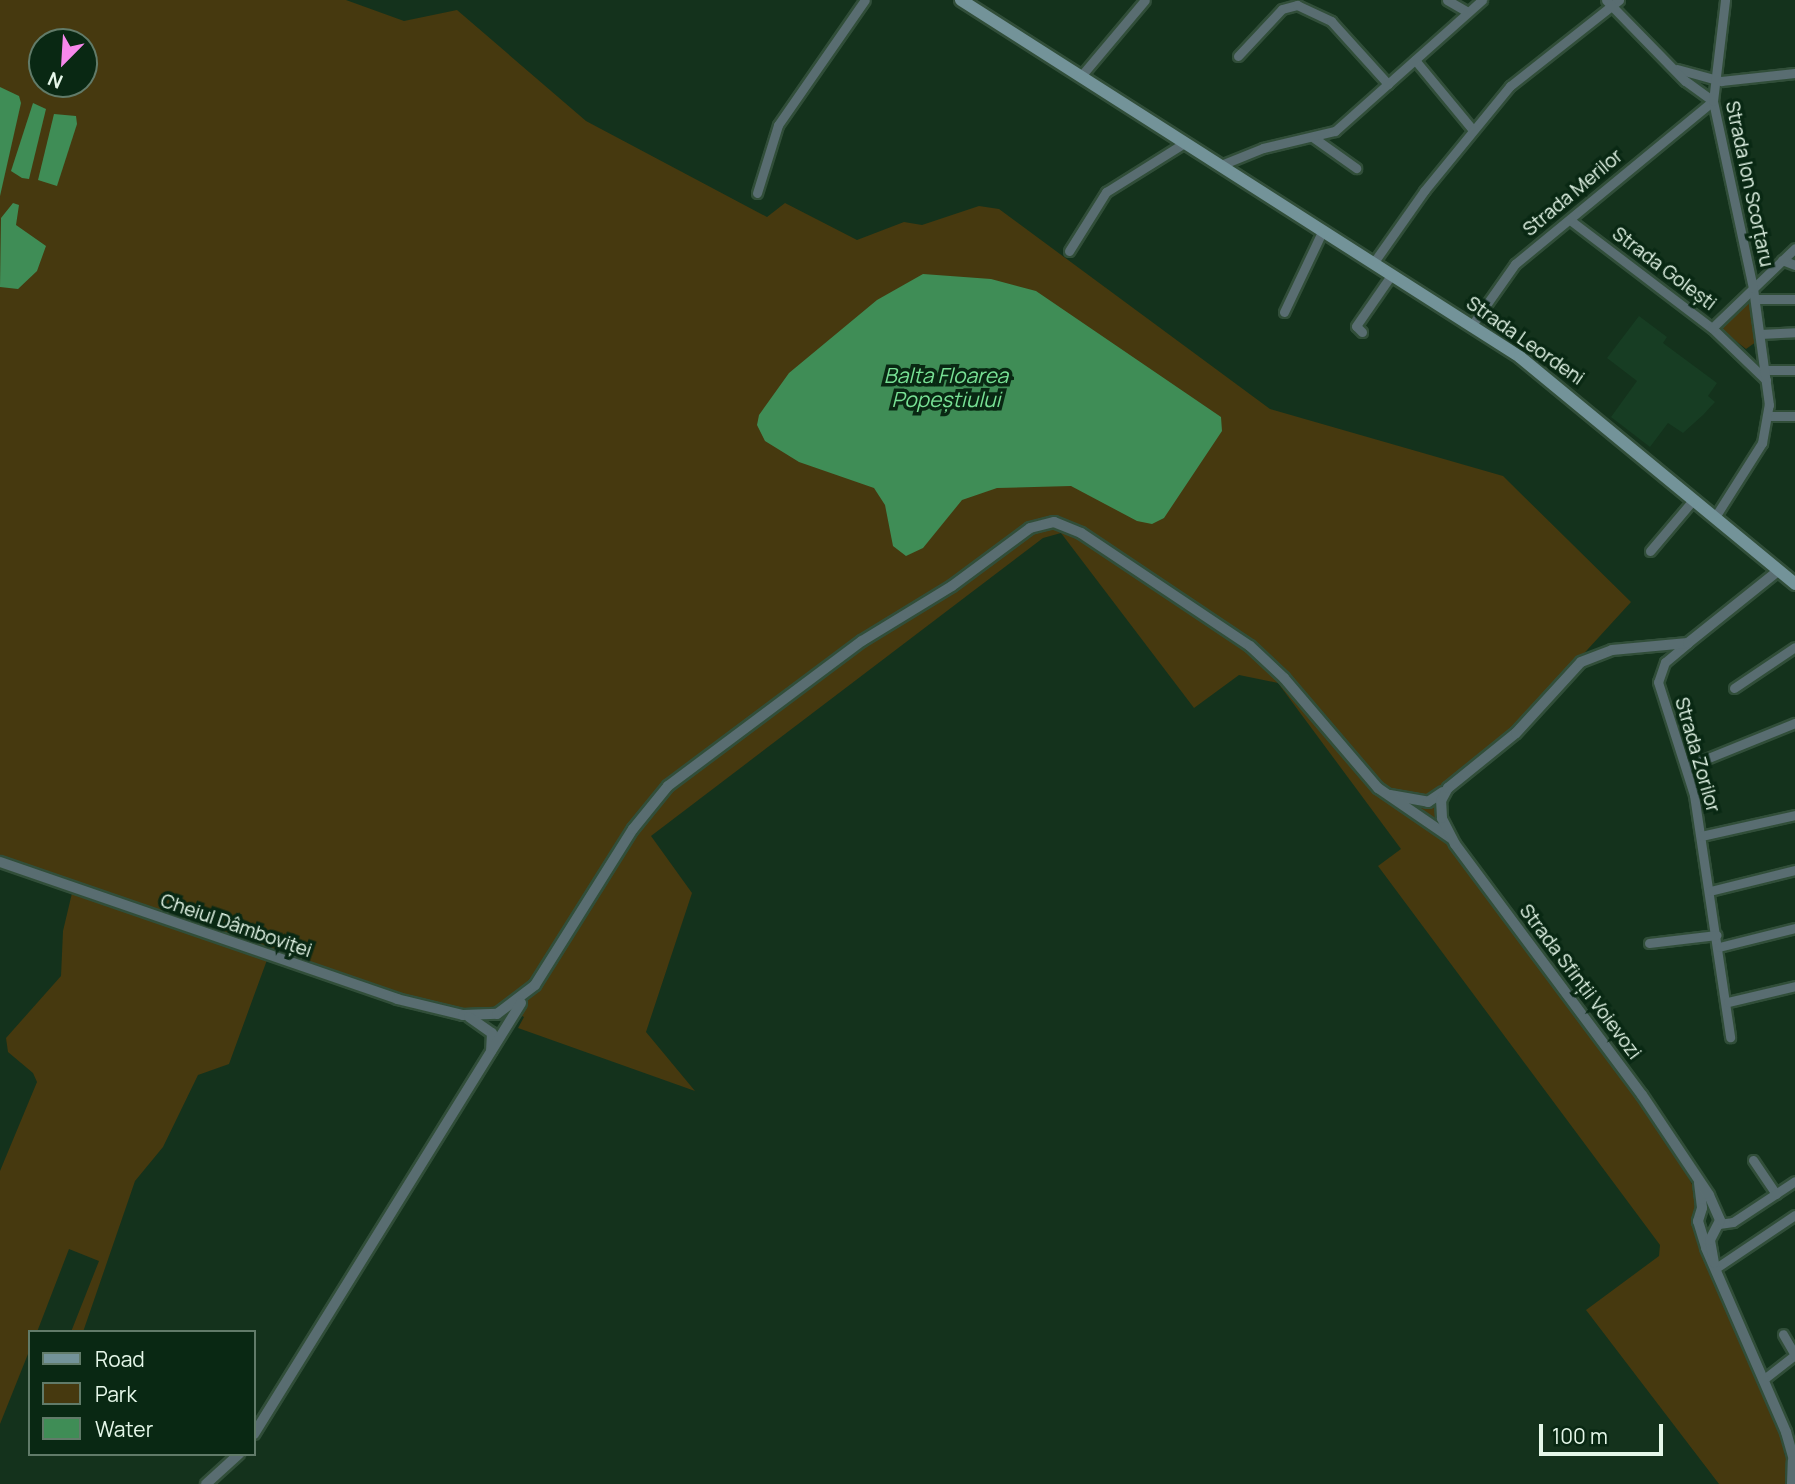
<!DOCTYPE html>
<meta charset="utf-8">
<style>
body{margin:0}
#map{position:relative;width:1795px;height:1484px;overflow:hidden;background:#14321c;font-family:Manrope,sans-serif}
div>[style]{position:absolute}
[style*='--x']{left:calc(var(--x)*1px);top:calc(var(--y)*1px);width:calc(var(--w)*1px);rotate:calc(var(--a)*1deg)}
.built>*{inset:0;background:#173d23}
.green>*{inset:0;background:#46390f}
.water>*{inset:0;background:#3f8d56}
.roads{filter:drop-shadow(2px 0 #314e39) drop-shadow(-2px 0 #314e39) drop-shadow(0 2px #314e39) drop-shadow(0 -2px #314e39)}
.minor>*{height:9px;margin:-4.5px;padding:0 4.5px;transform-origin:4.5px;border-radius:4.5px;background:#596d71}
.tertiary>*{height:10px;margin:-5px;padding:0 5px;transform-origin:5px;border-radius:5px;background:#596d71}
.secondary>*{height:12px;margin:-6px;padding:0 6px;transform-origin:6px;border-radius:6px;background:#739399}
span{translate:-50% -50%;white-space:nowrap;text-align:center;line-height:1.15;-webkit-text-stroke:7px #092813;paint-order:stroke}
.street-label{font-size:19px;color:#e5f7e9}
.water-label{font-size:21px;color:#78e195;font-style:italic}
.legend{position:absolute;left:28px;top:1330px;width:228px;height:126px;box-sizing:border-box;background:#092813;border:2px solid #617b69;margin:0;padding:9px 12px;list-style:none;font-size:21px;color:#e5f7e9}
.legend li{display:flex;align-items:center;gap:14px;height:35px}
.legend b{width:35px;border:2px solid #617b69}
.north{position:absolute;left:28px;top:28px;width:70px;height:70px;box-sizing:border-box;background:#092813;border:2px solid #617b69;border-radius:50%;rotate:204deg;font-size:19px;font-weight:700;line-height:28px;text-align:center;color:#e5f7e9}
.north::after{content:'';display:block;margin:auto;width:24px;height:32px;background:#f788ec;clip-path:polygon(50% 0,100% 100%,50% 72%,0 100%)}
.scale{position:absolute;left:1539px;top:1424px;width:124px;height:32px;box-sizing:border-box;border:4px solid #e5f7e9;border-top:0;padding-left:9px;font-size:21px;line-height:24px;white-space:nowrap;color:#e5f7e9;-webkit-text-stroke:5px #092813;paint-order:stroke}
</style>
<div id="map">
<div class="built">
<i style="clip-path:polygon(1639px 316px,1667px 337px,1663px 343px,1717px 383px,1708px 396px,1715px 402px,1703px 415px,1683px 433px,1668px 423px,1650px 447px,1611px 417px,1637px 381px,1607px 358px)"></i>
</div>
<div class="green">
<i style="clip-path:polygon(evenodd,0 0,346px 0,404px 21px,457px 10px,586px 121px,767px 217px,785px 203px,857px 240px,904px 222px,922px 225px,979px 206px,999px 209px,1270px 409px,1503px 476px,1631px 602px,1512px 732px,1466px 770px,1444px 802px,1450px 844px,1642px 1103px,1683px 1166px,1698px 1197px,1696px 1217px,1785px 1435px,1784px 1453px,1789px 1463px,1785px 1472px,1795px 1478px,1795px 1484px,1719px 1484px,1586px 1310px,1659px 1256px,1660px 1245px,1378px 866px,1401px 849px,1278px 683px,1239px 675px,1194px 708px,1061px 533px,1043px 538px,651px 836px,692px 893px,646px 1032px,695px 1091px,518px 1028px,524px 1017px,501px 1006px,460px 1010px,422px 1000px,0 855px,0 0,42px 42px,84px 42px,84px 84px,42px 84px,42px 42px)"></i>
<i style="clip-path:polygon(1749px 299px,1756px 342px,1746px 349px,1718px 327px)"></i>
<i style="clip-path:polygon(72px 893px,267px 960px,229px 1064px,198px 1075px,163px 1147px,135px 1181px,83px 1332px,71px 1332px,99px 1261px,69px 1249px,37px 1332px,30px 1332px,30px 1349px,0 1424px,0 1171px,37px 1082px,33px 1073px,8px 1052px,6px 1038px,61px 976px,63px 931px)"></i>
</div>
<div class="water">
<i style="clip-path:polygon(0 87px,19px 96px,21px 103px,0 196px)"></i>
<i style="clip-path:polygon(33px 103px,46px 109px,29px 179px,22px 178px,11px 171px)"></i>
<i style="clip-path:polygon(54px 114px,76px 116px,77px 124px,57px 186px,38px 180px)"></i>
<i style="clip-path:polygon(13px 203px,19px 205px,16px 225px,46px 246px,37px 271px,18px 289px,0 287px,1px 218px)"></i>
<i style="clip-path:polygon(923px 274px,991px 279px,1036px 291px,1221px 417px,1222px 431px,1164px 518px,1152px 524px,1137px 521px,1071px 486px,997px 488px,962px 500px,923px 548px,906px 556px,893px 546px,885px 505px,874px 488px,799px 462px,765px 441px,757px 425px,759px 415px,789px 373px,877px 300px)"></i>
</div>
<div class="roads">
<div class="minor">
<i style="--x:1447;--y:0;--w:24;--a:30"></i>
<i style="--x:1238;--y:56;--w:64;--a:-46.9"></i>
<i style="--x:1282;--y:9;--w:16;--a:-15"></i>
<i style="--x:1297;--y:5;--w:38;--a:25"></i>
<i style="--x:1331;--y:21;--w:85;--a:47.9"></i>
<i style="--x:1415;--y:60;--w:91;--a:50.4"></i>
<i style="--x:1677;--y:69;--w:46;--a:15.3"></i>
<i style="--x:1721;--y:81;--w:74;--a:-6.2"></i>
<i style="--x:1081;--y:76;--w:99;--a:-49.9"></i>
<i style="--x:1314;--y:138;--w:52;--a:35.5"></i>
<i style="--x:1221;--y:165;--w:45;--a:-22"></i>
<i style="--x:1263;--y:148;--w:74;--a:-13.3"></i>
<i style="--x:1335;--y:131;--w:197;--a:-41.7"></i>
<i style="--x:757;--y:193;--w:71;--a:-72.8"></i>
<i style="--x:778;--y:125;--w:152;--a:-55.2"></i>
<i style="--x:1570;--y:220;--w:178;--a:37.3"></i>
<i style="--x:1712;--y:328;--w:75;--a:43.9"></i>
<i style="--x:1069;--y:251;--w:70;--a:-57.9"></i>
<i style="--x:1106;--y:192;--w:94;--a:-32"></i>
<i style="--x:1782;--y:260;--w:14;--a:21"></i>
<i style="--x:1374;--y:262;--w:87;--a:-54.8"></i>
<i style="--x:1424;--y:191;--w:136;--a:-50.7"></i>
<i style="--x:1510;--y:86;--w:139;--a:-38.3"></i>
<i style="--x:1755;--y:299;--w:40;--a:0"></i>
<i style="--x:1284;--y:312;--w:91;--a:-64.6"></i>
<i style="--x:1472;--y:325;--w:75;--a:-54.8"></i>
<i style="--x:1515;--y:264;--w:256;--a:-39.5"></i>
<i style="--x:1713;--y:101;--w:34;--a:-144"></i>
<i style="--x:1685;--y:81;--w:113;--a:-134.3"></i>
<i style="--x:1712;--y:328;--w:115;--a:-43.9"></i>
<i style="--x:1362;--y:332;--w:8;--a:-135"></i>
<i style="--x:1356;--y:326;--w:63;--a:-55.3"></i>
<i style="--x:1760;--y:334;--w:35;--a:-3"></i>
<i style="--x:1765;--y:370;--w:30;--a:0"></i>
<i style="--x:1769;--y:416;--w:26;--a:0"></i>
<i style="--x:1715;--y:517;--w:88;--a:-57.6"></i>
<i style="--x:1762;--y:443;--w:39;--a:-80"></i>
<i style="--x:1769;--y:405;--w:118;--a:-97.8"></i>
<i style="--x:1753;--y:288;--w:191;--a:-102.1"></i>
<i style="--x:1713;--y:101;--w:102;--a:-83.2"></i>
<i style="--x:1650;--y:551;--w:68;--a:-49.8"></i>
<i style="--x:1688;--y:643;--w:30;--a:140"></i>
<i style="--x:1665;--y:662;--w:21;--a:109"></i>
<i style="--x:1658;--y:682;--w:119;--a:72.3"></i>
<i style="--x:1694;--y:795;--w:245;--a:81.5"></i>
<i style="--x:1734;--y:688;--w:73;--a:-33.9"></i>
<i style="--x:1686;--y:767;--w:118;--a:-22"></i>
<i style="--x:1701;--y:836;--w:96;--a:-12.6"></i>
<i style="--x:1710;--y:891;--w:88;--a:-13.9"></i>
<i style="--x:1649;--y:943;--w:68;--a:-6.7"></i>
<i style="--x:1719;--y:947;--w:78;--a:-14"></i>
<i style="--x:1728;--y:1002;--w:69;--a:-13.4"></i>
<i style="--x:1753;--y:1160;--w:41;--a:55.9"></i>
<i style="--x:1719;--y:1224;--w:14;--a:-8"></i>
<i style="--x:1733;--y:1222;--w:74;--a:-33.5"></i>
<i style="--x:1716;--y:1268;--w:95;--a:-33.9"></i>
<i style="--x:1764;--y:1379;--w:39;--a:-38"></i>
<i style="--x:1795;--y:1355;--w:24;--a:-120"></i>
</div>
<div class="tertiary">
<i style="--x:1390;--y:795;--w:39;--a:10"></i>
<i style="--x:1428;--y:802;--w:18;--a:-34"></i>
<i style="--x:0;--y:862;--w:420;--a:19"></i>
<i style="--x:397;--y:999;--w:68;--a:13.6"></i>
<i style="--x:463;--y:1015;--w:34;--a:-2"></i>
<i style="--x:497;--y:1014;--w:48;--a:-37.3"></i>
<i style="--x:535;--y:985;--w:184;--a:-57.9"></i>
<i style="--x:633;--y:829;--w:55;--a:-50.9"></i>
<i style="--x:668;--y:786;--w:242;--a:-36.8"></i>
<i style="--x:862;--y:641;--w:105;--a:-31.4"></i>
<i style="--x:952;--y:586;--w:97;--a:-36.6"></i>
<i style="--x:1030;--y:528;--w:25;--a:-14"></i>
<i style="--x:1054;--y:522;--w:29;--a:22"></i>
<i style="--x:1081;--y:533;--w:203;--a:33.8"></i>
<i style="--x:1250;--y:646;--w:47;--a:43.3"></i>
<i style="--x:1284;--y:678;--w:145;--a:49.5"></i>
<i style="--x:1378;--y:788;--w:88;--a:34.4"></i>
<i style="--x:469;--y:1017;--w:28;--a:35"></i>
<i style="--x:492;--y:1033;--w:18;--a:93"></i>
<i style="--x:1699;--y:1183;--w:25;--a:83"></i>
<i style="--x:1702;--y:1208;--w:14;--a:107"></i>
<i style="--x:1698;--y:1221;--w:28;--a:73"></i>
<i style="--x:1706;--y:1248;--w:201;--a:66.5"></i>
<i style="--x:1786;--y:1432;--w:32;--a:74"></i>
<i style="--x:1714;--y:1263;--w:23;--a:-100"></i>
<i style="--x:1710;--y:1240;--w:22;--a:-63"></i>
<i style="--x:1720;--y:1220;--w:27;--a:-114"></i>
<i style="--x:1709;--y:1195;--w:120;--a:-123.8"></i>
<i style="--x:1642;--y:1095;--w:313;--a:-126.7"></i>
<i style="--x:1455;--y:844;--w:29;--a:-117"></i>
<i style="--x:1442;--y:818;--w:17;--a:-93"></i>
<i style="--x:1441;--y:801;--w:15;--a:-62"></i>
<i style="--x:1448;--y:788;--w:87;--a:-39"></i>
<i style="--x:1516;--y:733;--w:96;--a:-47.5"></i>
<i style="--x:1581;--y:662;--w:33;--a:-21"></i>
<i style="--x:1612;--y:650;--w:76;--a:-5.3"></i>
<i style="--x:1688;--y:643;--w:115;--a:-38.7"></i>
<i style="--x:254;--y:1434;--w:507;--a:-58.22"></i>
<i style="--x:206;--y:1484;--w:45;--a:-42.3"></i>
<i style="--x:1792;--y:1484;--w:23;--a:-88"></i>
</div>
<div class="secondary">
<i style="--x:961;--y:0;--w:663;--a:32.56"></i>
<i style="--x:1520;--y:357;--w:357;--a:39.5"></i>
</div>
</div>
<div class="street-label">
<span style="left:1749px;top:184px;rotate:78deg">Strada Ion Scorțaru</span>
<span style="left:1573px;top:193px;rotate:-40deg">Strada Merilor</span>
<span style="left:1664px;top:269px;rotate:37deg">Strada Golești</span>
<span style="left:1525px;top:341px;rotate:35deg">Strada Leordeni</span>
<span style="left:1697px;top:755px;rotate:74deg">Strada Zorilor</span>
<span style="left:236px;top:926px;rotate:19deg">Cheiul Dâmboviței</span>
<span style="left:1580px;top:982px;rotate:53deg">Strada Sfinții Voievozi</span>
</div>
<div class="water-label">
<span style="left:946px;top:387px">Balta Floarea<br>Popeștiului</span>
</div>
<ul class="legend">
<li><b style="height:9px;background:#739399"></b>Road</li>
<li><b style="height:19px;background:#46390f"></b>Park</li>
<li><b style="height:19px;background:#3f8d56"></b>Water</li>
</ul>
<div class="north">N</div>
<div class="scale">100 m</div>
</div>
